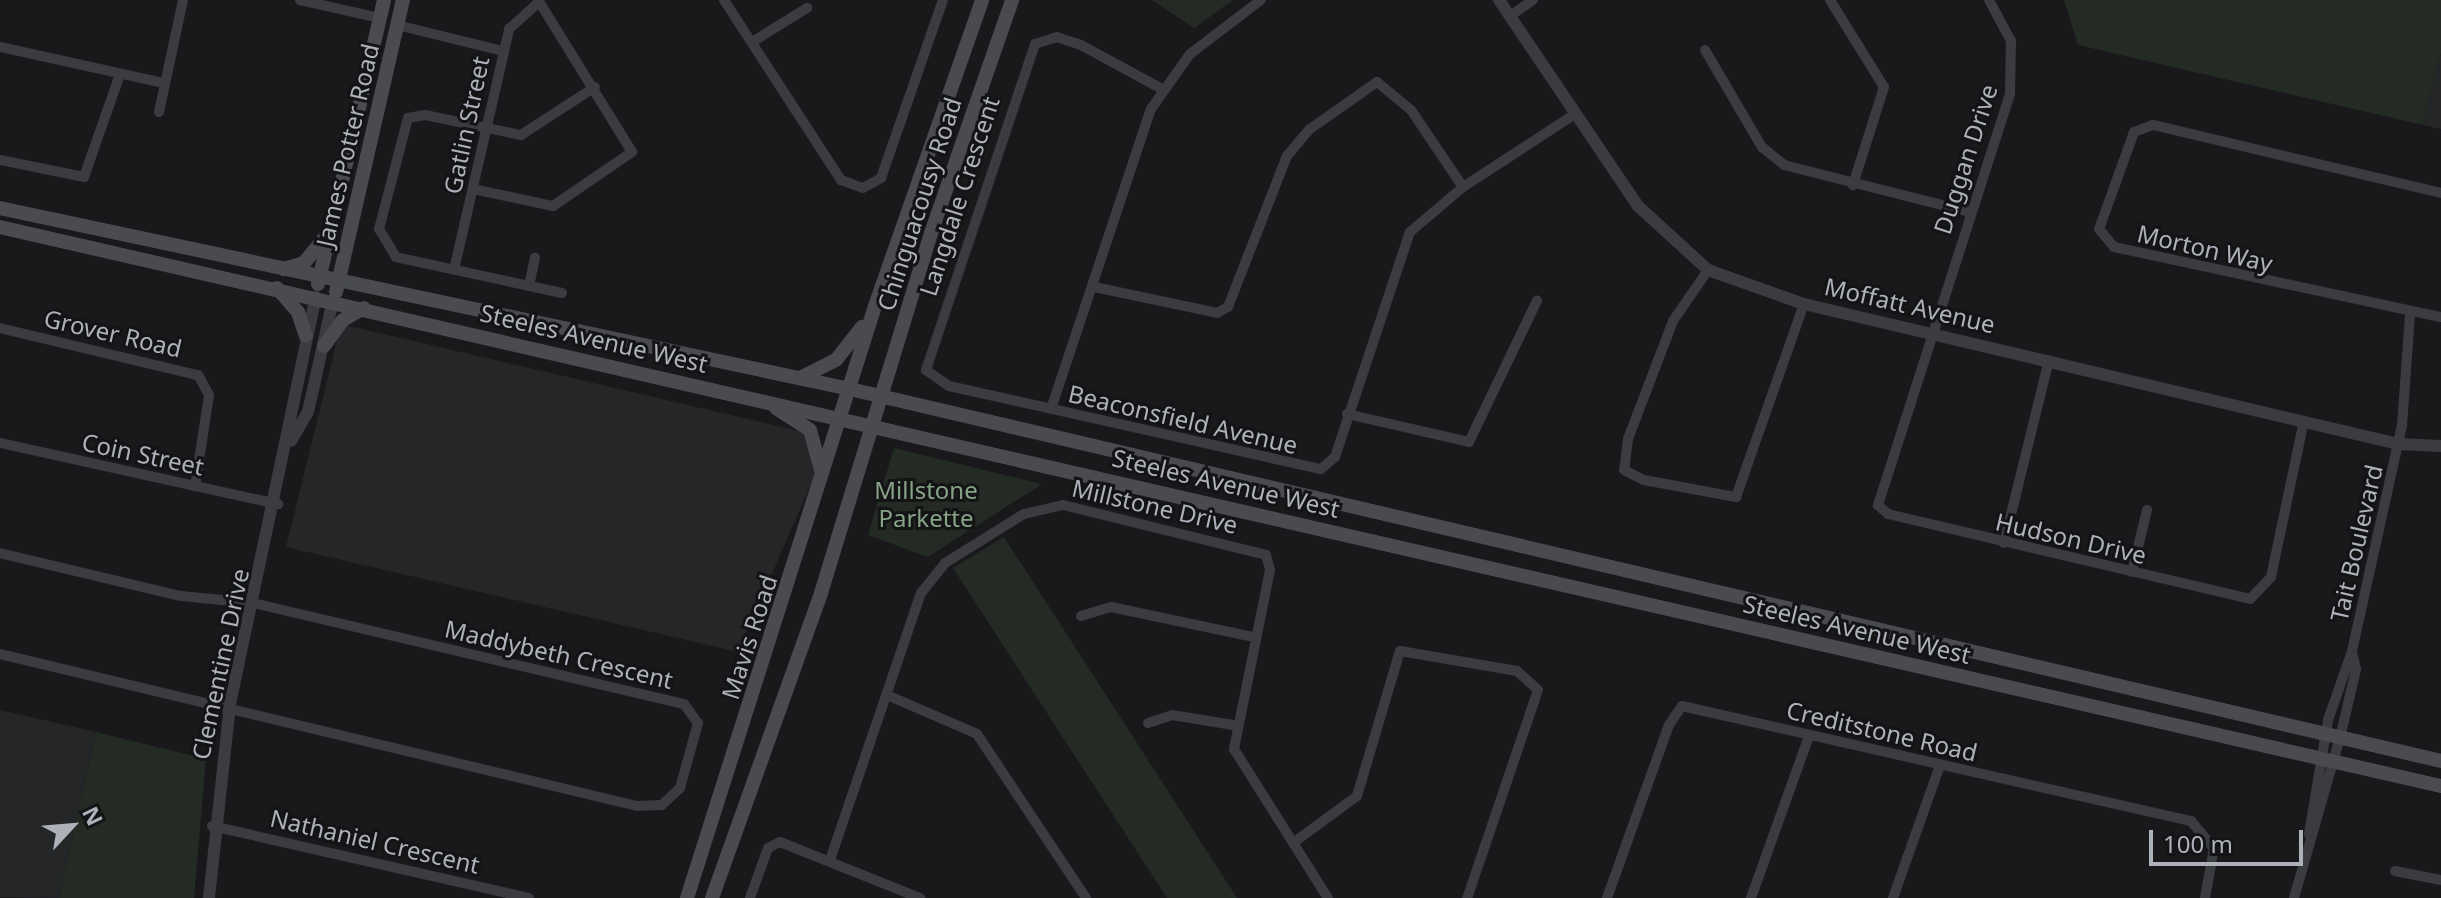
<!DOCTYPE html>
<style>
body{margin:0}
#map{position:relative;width:2441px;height:898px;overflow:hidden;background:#19191b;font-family:"Noto Sans",sans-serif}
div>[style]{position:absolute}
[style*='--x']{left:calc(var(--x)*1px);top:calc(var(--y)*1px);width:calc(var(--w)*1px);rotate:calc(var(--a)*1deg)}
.built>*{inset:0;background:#252628}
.green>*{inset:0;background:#242b24}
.minor>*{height:10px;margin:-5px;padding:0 5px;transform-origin:5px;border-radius:5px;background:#3b3c40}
.tertiary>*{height:12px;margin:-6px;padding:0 6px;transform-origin:6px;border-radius:6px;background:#3b3c40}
.secondary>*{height:14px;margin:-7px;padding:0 7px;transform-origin:7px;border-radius:7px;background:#494b50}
span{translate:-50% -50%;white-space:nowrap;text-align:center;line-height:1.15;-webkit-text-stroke:6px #141416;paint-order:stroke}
.street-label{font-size:24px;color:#adb2ba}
.park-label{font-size:24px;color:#86a386}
.north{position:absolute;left:32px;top:786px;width:80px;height:80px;-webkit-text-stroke:6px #141416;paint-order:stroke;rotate:64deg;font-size:22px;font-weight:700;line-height:32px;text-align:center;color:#adb2ba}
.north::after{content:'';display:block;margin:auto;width:28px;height:36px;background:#adb2ba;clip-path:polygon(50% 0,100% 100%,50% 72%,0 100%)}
.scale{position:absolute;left:2149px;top:830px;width:154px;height:36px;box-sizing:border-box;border:4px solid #adb2ba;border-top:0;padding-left:10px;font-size:24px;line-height:28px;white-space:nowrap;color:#adb2ba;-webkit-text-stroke:6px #141416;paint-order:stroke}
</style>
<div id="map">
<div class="built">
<i style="clip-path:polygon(2441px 53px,2441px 129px,2423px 125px)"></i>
<i style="clip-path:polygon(341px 324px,817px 435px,824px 454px,738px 652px,286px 547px)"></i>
<i style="clip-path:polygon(0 710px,96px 732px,59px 898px,0 897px)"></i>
</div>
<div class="green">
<i style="clip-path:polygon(1152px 0,1233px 0,1194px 28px)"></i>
<i style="clip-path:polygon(2064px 0,2441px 0,2441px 53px,2423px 125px,2078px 45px)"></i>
<i style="clip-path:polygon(894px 448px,1042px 484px,928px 557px,868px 535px)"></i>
<i style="clip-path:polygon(1004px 537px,1237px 898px,1167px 898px,953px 568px)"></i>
<i style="clip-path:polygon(96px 732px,206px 759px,194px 898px,59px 898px)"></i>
</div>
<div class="minor">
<i style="--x:300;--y:0;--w:81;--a:12.8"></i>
<i style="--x:724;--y:0;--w:215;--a:57"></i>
<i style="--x:841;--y:180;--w:23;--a:20"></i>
<i style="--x:863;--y:188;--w:21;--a:-29"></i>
<i style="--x:881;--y:178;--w:188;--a:-70.8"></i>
<i style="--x:1830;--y:0;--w:102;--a:58.2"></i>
<i style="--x:1884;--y:87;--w:103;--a:107.6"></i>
<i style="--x:1989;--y:0;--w:47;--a:61.8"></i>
<i style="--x:2011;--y:41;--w:53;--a:91.1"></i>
<i style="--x:2010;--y:94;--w:432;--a:107.8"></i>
<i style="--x:1878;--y:505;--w:13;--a:42"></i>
<i style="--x:1888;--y:514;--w:372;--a:13.2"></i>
<i style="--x:2250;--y:599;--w:30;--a:-46"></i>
<i style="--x:2271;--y:577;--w:159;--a:-78.1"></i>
<i style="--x:1510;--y:16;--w:28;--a:-35"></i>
<i style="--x:397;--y:25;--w:109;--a:13.8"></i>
<i style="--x:752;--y:42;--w:65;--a:-31.7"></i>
<i style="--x:0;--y:47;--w:168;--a:12.4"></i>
<i style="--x:1705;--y:50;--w:113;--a:59.6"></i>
<i style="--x:1762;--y:147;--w:28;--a:39"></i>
<i style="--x:1784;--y:165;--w:192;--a:14.2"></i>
<i style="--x:1162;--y:89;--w:92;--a:-151.5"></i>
<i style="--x:1081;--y:45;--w:25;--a:-162"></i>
<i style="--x:1057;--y:37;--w:23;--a:162"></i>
<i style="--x:1035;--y:44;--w:344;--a:108.5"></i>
<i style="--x:926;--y:370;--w:28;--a:35"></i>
<i style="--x:949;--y:386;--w:381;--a:12.6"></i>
<i style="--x:1321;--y:469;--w:18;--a:-41"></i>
<i style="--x:1335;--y:457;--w:237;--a:-71.6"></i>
<i style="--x:1410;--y:232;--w:70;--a:-40.3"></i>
<i style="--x:1463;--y:187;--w:134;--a:-33.1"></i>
<i style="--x:159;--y:112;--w:115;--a:-77.9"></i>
<i style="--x:0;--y:160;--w:86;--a:11.4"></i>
<i style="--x:84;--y:177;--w:109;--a:-70.7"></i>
<i style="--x:473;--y:189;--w:82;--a:12"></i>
<i style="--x:553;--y:206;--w:96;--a:-34.4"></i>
<i style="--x:632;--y:152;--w:179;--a:-121.7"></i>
<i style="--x:2441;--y:193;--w:296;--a:-166.7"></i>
<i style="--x:2153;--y:125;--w:20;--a:160"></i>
<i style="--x:2134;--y:132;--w:103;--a:109.8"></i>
<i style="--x:2099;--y:229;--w:23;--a:50"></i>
<i style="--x:2114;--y:247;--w:334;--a:12.1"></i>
<i style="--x:454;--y:270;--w:247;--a:-77.1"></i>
<i style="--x:509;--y:29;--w:40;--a:-42"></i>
<i style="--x:1708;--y:270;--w:62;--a:124.5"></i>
<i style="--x:1673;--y:321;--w:126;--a:110.9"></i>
<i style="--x:1628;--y:439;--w:31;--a:97"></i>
<i style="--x:1624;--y:470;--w:22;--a:27"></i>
<i style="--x:1644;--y:480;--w:94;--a:10.5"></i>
<i style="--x:1736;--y:497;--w:205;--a:-70.6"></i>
<i style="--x:529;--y:286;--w:29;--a:-78"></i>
<i style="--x:1094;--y:287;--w:126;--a:11.9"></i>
<i style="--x:1217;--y:313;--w:13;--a:-29"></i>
<i style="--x:1228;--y:307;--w:162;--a:-68.7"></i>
<i style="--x:1287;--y:156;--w:35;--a:-50"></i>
<i style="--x:1310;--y:129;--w:82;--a:-35"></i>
<i style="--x:1377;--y:82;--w:44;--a:39.5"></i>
<i style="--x:1411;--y:110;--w:93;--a:56"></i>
<i style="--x:562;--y:293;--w:170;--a:-167.8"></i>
<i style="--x:396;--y:257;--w:33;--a:-121"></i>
<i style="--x:379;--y:229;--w:115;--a:-75.4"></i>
<i style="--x:408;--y:118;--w:17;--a:-10"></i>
<i style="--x:425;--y:115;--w:98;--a:11.8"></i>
<i style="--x:521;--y:135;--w:88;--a:-33"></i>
<i style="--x:0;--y:328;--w:204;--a:13.4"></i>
<i style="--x:198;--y:375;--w:23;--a:61"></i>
<i style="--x:209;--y:395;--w:92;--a:98.7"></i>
<i style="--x:1051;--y:409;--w:316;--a:-71.6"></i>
<i style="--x:1151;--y:109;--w:67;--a:-54.7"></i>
<i style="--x:1190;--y:54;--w:89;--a:-37.3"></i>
<i style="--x:1347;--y:414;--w:125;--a:12.9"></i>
<i style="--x:1469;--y:442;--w:157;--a:-64.3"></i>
<i style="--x:0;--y:443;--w:285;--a:12.4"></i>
<i style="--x:2004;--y:543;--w:188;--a:-76.2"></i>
<i style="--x:0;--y:553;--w:186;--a:13.4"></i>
<i style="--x:181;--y:596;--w:72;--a:5.6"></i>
<i style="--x:253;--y:603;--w:443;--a:13.2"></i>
<i style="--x:684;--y:704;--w:24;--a:54"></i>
<i style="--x:698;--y:723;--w:67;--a:105.5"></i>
<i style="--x:680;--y:788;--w:25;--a:137"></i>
<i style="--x:662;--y:805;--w:25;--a:178"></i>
<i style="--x:637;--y:806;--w:655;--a:-166.58"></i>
<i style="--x:2132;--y:572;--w:64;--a:-76.4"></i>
<i style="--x:1081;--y:616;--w:31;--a:-17"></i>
<i style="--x:1111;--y:607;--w:145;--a:11.9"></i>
<i style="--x:887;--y:695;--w:98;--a:23.4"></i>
<i style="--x:977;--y:734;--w:197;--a:56.4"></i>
<i style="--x:1148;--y:723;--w:25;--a:-18"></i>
<i style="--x:1172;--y:715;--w:62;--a:9.3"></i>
<i style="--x:212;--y:826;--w:325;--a:12.8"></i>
<i style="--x:2309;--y:834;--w:116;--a:-80.5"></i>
<i style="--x:2328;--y:720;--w:73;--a:-70.8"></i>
<i style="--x:2352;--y:651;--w:230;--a:-77.5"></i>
<i style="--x:2402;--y:426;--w:112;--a:-85.9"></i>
<i style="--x:1293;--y:843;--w:79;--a:-36.3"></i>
<i style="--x:1357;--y:796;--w:151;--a:-73.5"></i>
<i style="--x:1400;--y:651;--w:119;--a:9.7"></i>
<i style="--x:1517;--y:671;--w:28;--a:42"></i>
<i style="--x:1538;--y:690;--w:220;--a:108.8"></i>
<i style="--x:830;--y:860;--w:282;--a:-71.2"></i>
<i style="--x:921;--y:593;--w:38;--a:-51"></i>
<i style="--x:945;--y:563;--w:93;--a:-31.8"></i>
<i style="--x:1024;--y:514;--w:40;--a:-13"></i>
<i style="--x:1063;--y:505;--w:209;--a:13.8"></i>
<i style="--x:1266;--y:555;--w:16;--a:75"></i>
<i style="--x:1270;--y:570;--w:183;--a:101.4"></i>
<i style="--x:1234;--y:749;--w:176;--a:57.8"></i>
<i style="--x:2395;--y:871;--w:47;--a:11.1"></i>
<i style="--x:750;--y:898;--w:53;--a:-70.2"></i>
<i style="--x:768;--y:848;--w:13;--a:-27"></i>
<i style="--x:780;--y:842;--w:151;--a:21.8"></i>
<i style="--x:1607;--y:898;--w:184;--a:-70.3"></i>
<i style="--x:1669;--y:725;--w:23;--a:-56"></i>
<i style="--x:1682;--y:706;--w:522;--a:12.73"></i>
<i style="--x:2191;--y:821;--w:35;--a:50"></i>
<i style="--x:2214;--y:848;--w:51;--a:100.2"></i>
<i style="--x:1751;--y:898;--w:172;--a:-70.3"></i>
<i style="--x:1893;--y:898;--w:141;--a:-70.5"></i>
<i style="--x:2294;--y:898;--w:166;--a:-74"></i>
<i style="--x:2340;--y:738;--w:71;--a:-76.9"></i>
<i style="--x:2356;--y:669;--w:18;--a:-103"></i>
</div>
<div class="tertiary">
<i style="--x:1499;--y:0;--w:249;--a:56"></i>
<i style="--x:1638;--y:206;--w:95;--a:42.4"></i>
<i style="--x:1708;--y:270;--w:102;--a:19.5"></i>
<i style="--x:1804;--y:304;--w:610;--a:13.26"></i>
<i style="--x:2398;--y:444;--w:43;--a:2.7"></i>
<i style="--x:291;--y:441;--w:34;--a:-60"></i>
<i style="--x:308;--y:412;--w:115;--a:-77.4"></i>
<i style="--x:209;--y:898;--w:195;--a:-83.8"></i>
<i style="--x:230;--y:704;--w:416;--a:-78.1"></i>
</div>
<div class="secondary">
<i style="--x:0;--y:208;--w:869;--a:12.02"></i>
<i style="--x:850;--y:389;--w:1634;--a:13.16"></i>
<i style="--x:0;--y:227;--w:2504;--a:12.9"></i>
<i style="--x:284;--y:269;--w:21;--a:-17"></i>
<i style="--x:304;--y:263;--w:33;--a:-51"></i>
<i style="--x:318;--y:284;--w:292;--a:-76.9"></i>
<i style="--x:277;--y:288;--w:32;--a:49"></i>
<i style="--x:298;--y:312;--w:25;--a:72"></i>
<i style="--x:336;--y:292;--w:300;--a:-77.1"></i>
<i style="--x:324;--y:346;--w:32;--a:-54"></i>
<i style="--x:343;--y:320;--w:24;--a:-30"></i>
<i style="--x:800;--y:378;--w:40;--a:-26.6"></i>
<i style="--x:836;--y:360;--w:42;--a:-51.8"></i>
<i style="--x:776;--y:408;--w:40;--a:32.9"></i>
<i style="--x:810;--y:430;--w:41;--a:74.6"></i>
<i style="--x:687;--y:898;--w:621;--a:-72.38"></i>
<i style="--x:875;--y:306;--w:324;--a:-70.7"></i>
<i style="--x:712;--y:898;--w:324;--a:-70.3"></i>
<i style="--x:821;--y:593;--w:376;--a:-73"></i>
<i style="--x:931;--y:233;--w:247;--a:-70.8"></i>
</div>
<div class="street-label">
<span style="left:466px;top:125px;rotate:-78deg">Gatlin Street</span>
<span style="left:347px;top:145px;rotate:-77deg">James Potter Road</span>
<span style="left:1965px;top:159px;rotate:-72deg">Duggan Drive</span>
<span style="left:959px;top:196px;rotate:-72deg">Langdale Crescent</span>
<span style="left:919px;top:204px;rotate:-72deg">Chinguacousy Road</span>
<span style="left:2205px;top:248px;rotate:13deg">Morton Way</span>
<span style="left:1910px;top:305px;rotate:13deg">Moffatt Avenue</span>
<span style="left:113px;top:333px;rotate:13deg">Grover Road</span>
<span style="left:594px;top:338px;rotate:13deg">Steeles Avenue West</span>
<span style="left:1183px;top:419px;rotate:13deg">Beaconsfield Avenue</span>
<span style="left:143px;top:454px;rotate:12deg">Coin Street</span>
<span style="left:1226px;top:483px;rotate:13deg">Steeles Avenue West</span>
<span style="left:1155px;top:506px;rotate:13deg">Millstone Drive</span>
<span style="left:2071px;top:538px;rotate:13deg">Hudson Drive</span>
<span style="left:2356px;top:543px;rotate:-77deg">Tait Boulevard</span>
<span style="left:1857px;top:629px;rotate:13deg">Steeles Avenue West</span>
<span style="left:749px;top:637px;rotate:-72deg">Mavis Road</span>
<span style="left:559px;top:654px;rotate:13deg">Maddybeth Crescent</span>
<span style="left:220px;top:664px;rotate:-78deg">Clementine Drive</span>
<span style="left:1882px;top:731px;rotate:13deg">Creditstone Road</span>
<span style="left:375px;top:841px;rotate:13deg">Nathaniel Crescent</span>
</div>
<div class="park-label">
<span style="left:926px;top:504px">Millstone<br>Parkette</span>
</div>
<div class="north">N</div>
<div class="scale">100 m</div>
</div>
